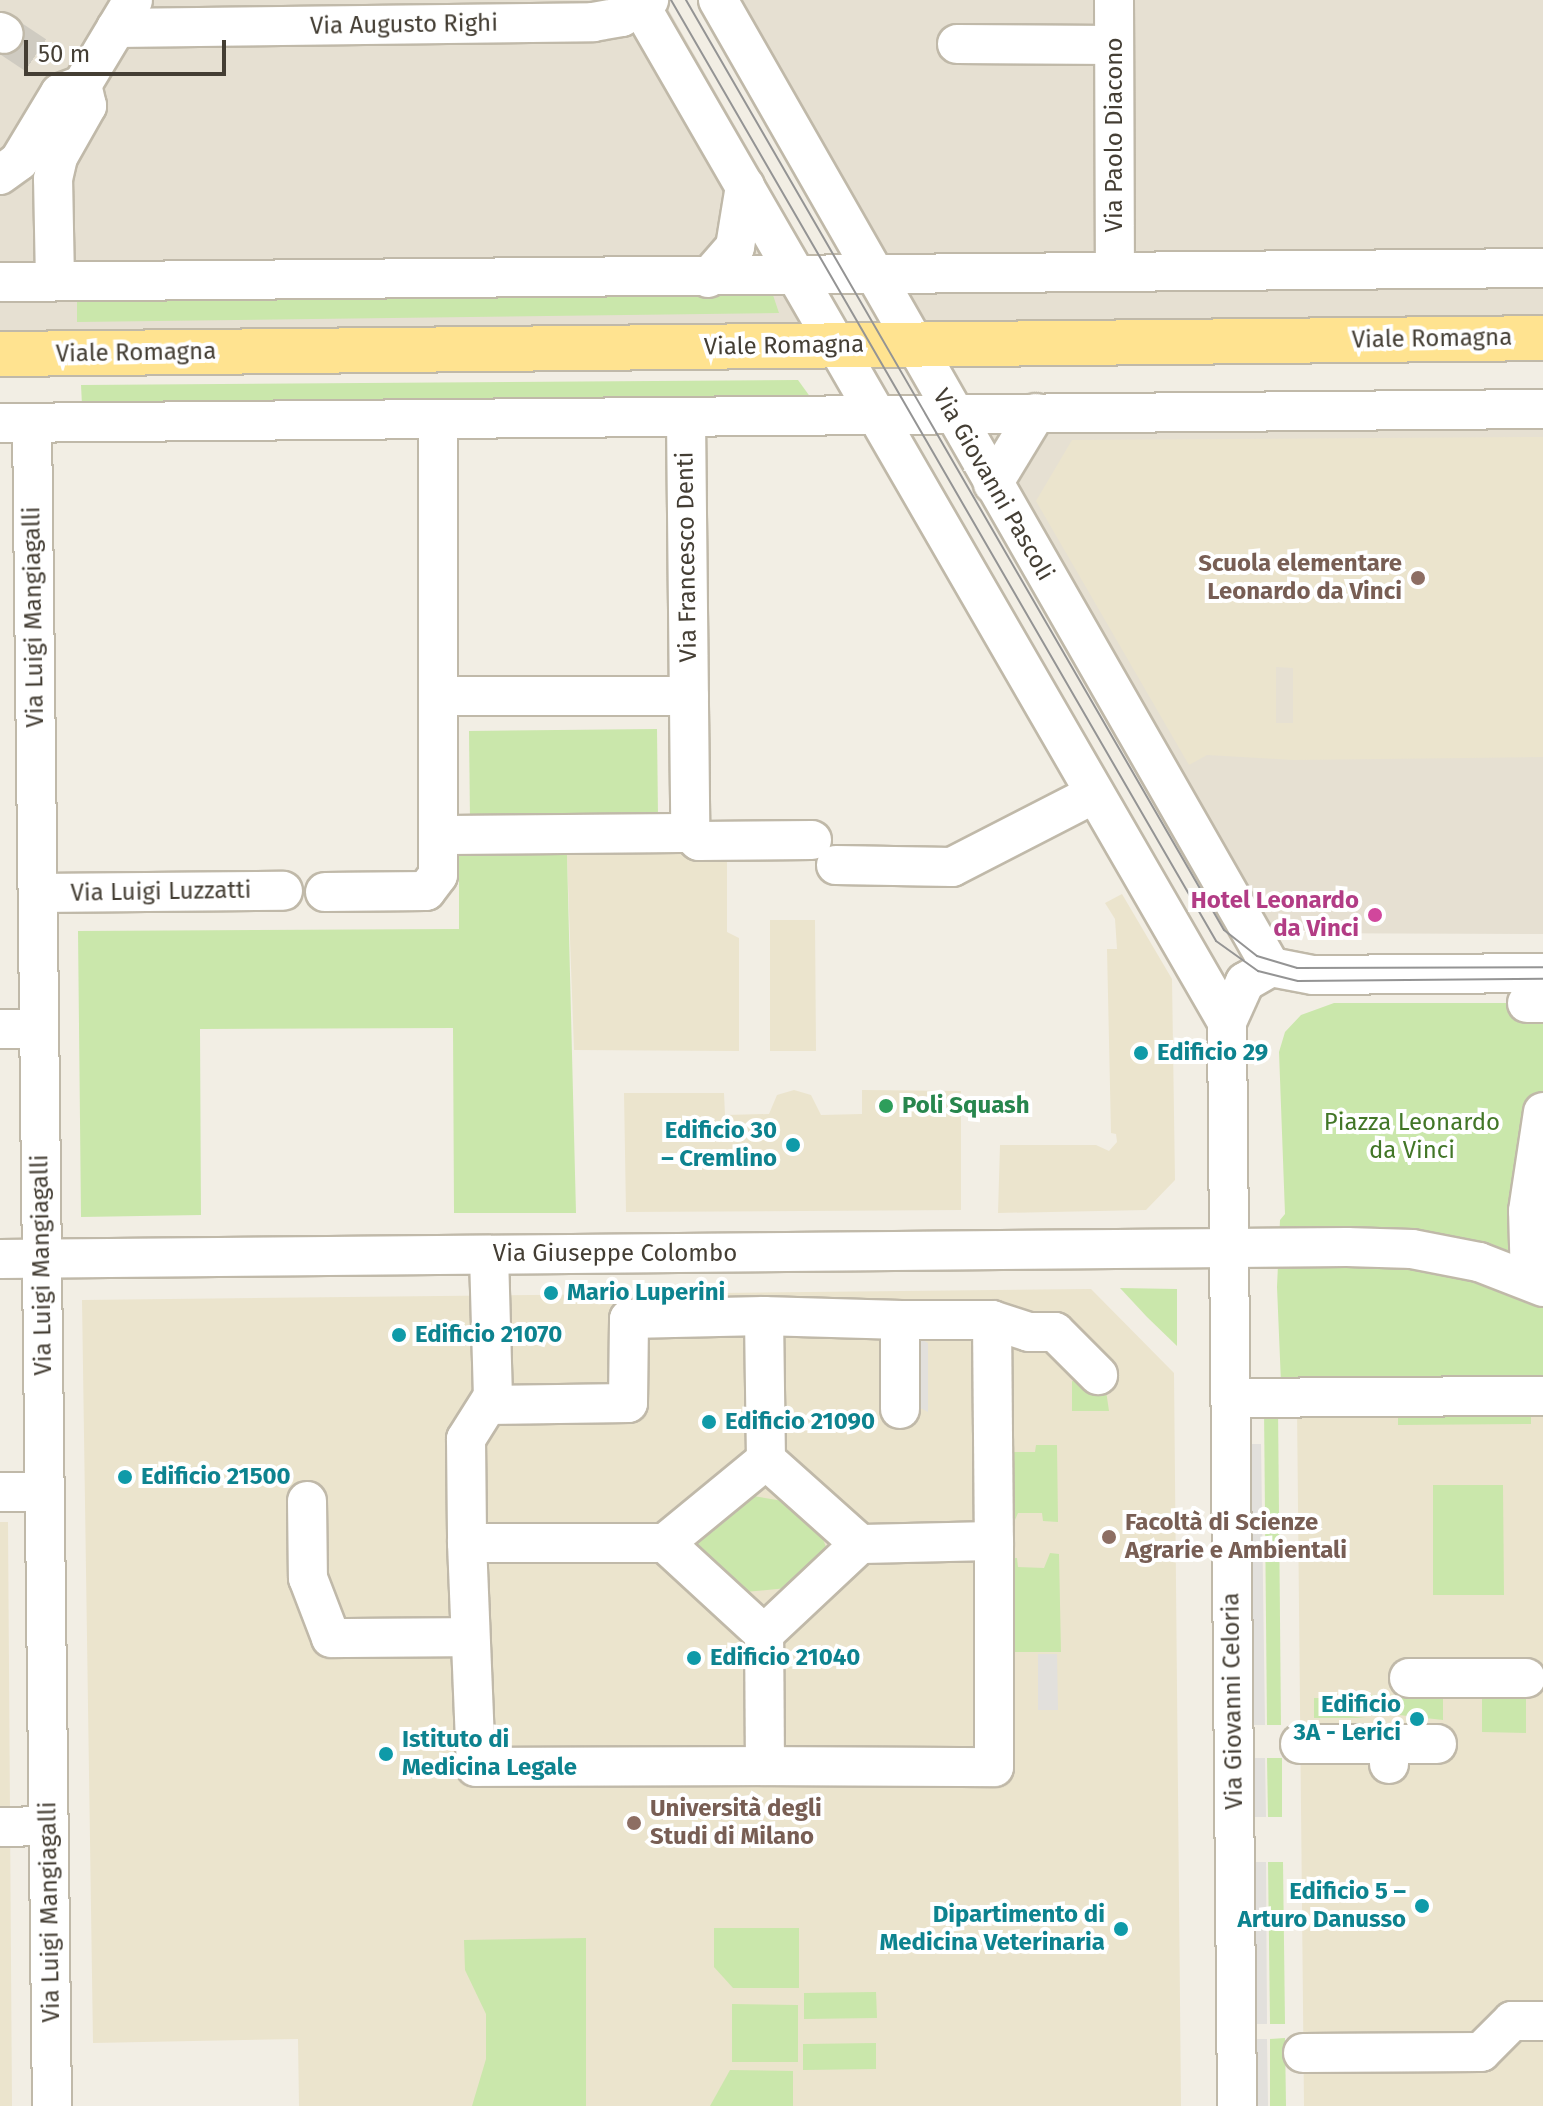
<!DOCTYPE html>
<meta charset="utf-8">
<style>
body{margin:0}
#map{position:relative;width:1543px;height:2106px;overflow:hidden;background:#f2eee4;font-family:"Fira Sans",sans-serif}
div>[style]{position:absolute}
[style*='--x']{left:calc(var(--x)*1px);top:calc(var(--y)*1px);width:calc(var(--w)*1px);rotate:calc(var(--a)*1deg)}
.residential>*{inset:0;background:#e6e0d2}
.education>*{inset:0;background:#ebe4cd}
.green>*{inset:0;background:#cae7ab}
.parking>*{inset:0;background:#e2e0dc}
.minor-tunnel>*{height:38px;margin-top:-19px;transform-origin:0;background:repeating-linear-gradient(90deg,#cfcbc1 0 38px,transparent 0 57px)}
.roads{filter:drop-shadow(2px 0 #c0b9a9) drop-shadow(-2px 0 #c0b9a9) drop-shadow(0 2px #c0b9a9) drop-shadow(0 -2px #c0b9a9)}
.minor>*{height:38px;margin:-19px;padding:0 19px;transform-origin:19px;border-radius:19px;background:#fff}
.major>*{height:44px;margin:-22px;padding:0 22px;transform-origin:22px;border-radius:22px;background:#ffe390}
.tram>*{height:2px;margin:-1px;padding:0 1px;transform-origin:1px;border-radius:1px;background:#949494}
.dots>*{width:22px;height:22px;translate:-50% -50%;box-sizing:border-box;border:4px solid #fff;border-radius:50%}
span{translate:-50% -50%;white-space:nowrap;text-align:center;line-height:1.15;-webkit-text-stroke:8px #fff;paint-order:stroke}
.street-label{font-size:24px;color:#443e34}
.education-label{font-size:24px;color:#785e54;font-weight:700}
.right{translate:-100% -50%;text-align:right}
.left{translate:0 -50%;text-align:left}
.hotel-label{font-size:24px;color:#b23c85;font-weight:700}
.culture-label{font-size:24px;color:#0d838f;font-weight:700}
.leisure-label{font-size:24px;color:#27864d;font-weight:700}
.park-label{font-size:24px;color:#427627}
.scale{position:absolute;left:24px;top:40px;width:202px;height:36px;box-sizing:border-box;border:4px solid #443e34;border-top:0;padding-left:10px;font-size:24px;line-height:28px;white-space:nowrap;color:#443e34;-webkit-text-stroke:6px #fff;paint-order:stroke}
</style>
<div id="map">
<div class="residential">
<i style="clip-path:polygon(0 0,663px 0,854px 334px,0 344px)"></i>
<i style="clip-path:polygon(703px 0,1543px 0,1543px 327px,895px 337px)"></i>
<i style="clip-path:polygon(974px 419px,1543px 419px,1543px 934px,1267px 933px)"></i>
</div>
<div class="education">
<i style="clip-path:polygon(evenodd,1543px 437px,1543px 757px,1294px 760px,1207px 755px,1189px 765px,1036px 501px,1072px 440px,1543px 437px,1276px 667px,1293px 668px,1293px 723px,1276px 723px,1276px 667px)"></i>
<i style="clip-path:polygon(727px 850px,727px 932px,739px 938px,739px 1051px,574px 1050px,567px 855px)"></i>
<i style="clip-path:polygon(1122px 894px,1172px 979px,1175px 1180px,1146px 1210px,998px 1213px,1000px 1145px,1096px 1145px,1109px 1151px,1117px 1142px,1116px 1134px,1111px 1133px,1107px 949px,1117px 949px,1115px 919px,1105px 903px)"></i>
<i style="clip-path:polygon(770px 920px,815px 920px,816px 1051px,770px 1051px)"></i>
<i style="clip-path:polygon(794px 1090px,811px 1095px,821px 1115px,862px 1114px,862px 1090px,961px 1091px,961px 1210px,626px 1212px,624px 1093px,724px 1093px,725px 1115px,769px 1114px,777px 1095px)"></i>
<i style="clip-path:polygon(1091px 1289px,1174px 1373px,1181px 2106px,299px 2106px,298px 2039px,93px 2043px,82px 1300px)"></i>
<i style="clip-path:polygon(1543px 1405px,1543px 2106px,1304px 2106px,1297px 1407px)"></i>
<i style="clip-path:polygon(0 1522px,8px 1522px,12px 2106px,0 2106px)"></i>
</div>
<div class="green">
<i style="clip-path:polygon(773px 295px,779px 313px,77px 322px,77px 300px)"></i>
<i style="clip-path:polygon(798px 380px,811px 398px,82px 405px,81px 385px)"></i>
<i style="clip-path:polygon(657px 729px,658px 817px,470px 820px,469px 731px)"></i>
<i style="clip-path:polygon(459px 852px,567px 855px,576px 1213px,454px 1213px,453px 1028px,200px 1029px,201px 1215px,81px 1217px,78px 931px,459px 929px)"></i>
<i style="clip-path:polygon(1334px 1003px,1543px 1003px,1543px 1417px,1531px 1417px,1531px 1424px,1398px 1425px,1398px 1415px,1282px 1407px,1277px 1287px,1280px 1220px,1285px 1214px,1279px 1052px,1285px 1032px,1301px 1015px)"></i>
<i style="clip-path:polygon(1120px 1288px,1177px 1289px,1177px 1346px,1147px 1317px)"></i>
<i style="clip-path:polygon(1072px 1381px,1105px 1384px,1109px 1411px,1072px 1411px)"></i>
<i style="clip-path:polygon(1278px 1407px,1281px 1725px,1267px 1725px,1264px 1408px)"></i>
<i style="clip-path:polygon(1036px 1445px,1057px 1445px,1058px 1522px,1043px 1521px,1042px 1513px,1018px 1513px,1012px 1527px,995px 1452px,1035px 1452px)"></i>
<i style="clip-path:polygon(1433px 1485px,1503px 1485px,1504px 1595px,1433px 1595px)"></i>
<i style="clip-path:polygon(747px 1495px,795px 1503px,815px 1518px,826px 1547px,809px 1576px,787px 1588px,745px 1592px,687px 1541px)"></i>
<i style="clip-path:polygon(1050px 1553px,1059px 1554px,1061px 1652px,996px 1652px,997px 1559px,1017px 1558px,1018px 1567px,1044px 1568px)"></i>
<i style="clip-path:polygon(1526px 1694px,1526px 1733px,1482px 1732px,1482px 1695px)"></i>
<i style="clip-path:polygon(1343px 1695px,1398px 1695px,1398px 1714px,1343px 1714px)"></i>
<i style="clip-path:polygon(1399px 1695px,1443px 1695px,1443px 1720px,1399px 1715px)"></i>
<i style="clip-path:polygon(1314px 1698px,1341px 1698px,1341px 1715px,1366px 1718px,1314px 1718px)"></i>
<i style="clip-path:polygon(1267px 1758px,1282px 1758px,1282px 1817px,1268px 1817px)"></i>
<i style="clip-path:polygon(1268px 1862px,1283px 1862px,1285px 2024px,1270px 2024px)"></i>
<i style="clip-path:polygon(714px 1928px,799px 1928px,799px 1988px,733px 1988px,714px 1967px)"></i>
<i style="clip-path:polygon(586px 1938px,586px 2106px,472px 2106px,486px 2059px,486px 2014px,465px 1970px,464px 1940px)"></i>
<i style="clip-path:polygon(876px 1992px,877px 2018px,804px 2019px,804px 1993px)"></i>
<i style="clip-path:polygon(732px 2004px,798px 2005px,798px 2062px,732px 2062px)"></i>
<i style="clip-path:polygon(1285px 2038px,1286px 2106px,1270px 2106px,1270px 2039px)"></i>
<i style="clip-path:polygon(876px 2043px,876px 2069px,803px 2070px,803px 2044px)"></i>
<i style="clip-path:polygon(730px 2070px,793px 2071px,793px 2106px,710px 2106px)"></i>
</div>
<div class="parking">
<i style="clip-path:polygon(905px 1330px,928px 1343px,928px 1412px,905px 1400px)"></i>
<i style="clip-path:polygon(1243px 1444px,1261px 1444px,1265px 1725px,1246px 1725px)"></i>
<i style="clip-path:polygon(1038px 1654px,1057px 1654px,1058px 1710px,1038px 1710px)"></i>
<i style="clip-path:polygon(1247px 1758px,1265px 1758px,1266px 1817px,1247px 1817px)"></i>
<i style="clip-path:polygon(1248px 1862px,1266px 1862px,1267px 2024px,1249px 2024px)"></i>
<i style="clip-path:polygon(1249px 2039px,1267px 2039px,1268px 2106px,1250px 2106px)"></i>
</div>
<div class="minor-tunnel">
<i style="--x:4;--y:34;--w:54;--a:33.7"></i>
</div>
<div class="roads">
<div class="minor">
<i style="--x:637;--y:0;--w:1180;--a:60"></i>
<i style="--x:718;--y:0;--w:1114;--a:60.24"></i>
<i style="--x:1114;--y:0;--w:271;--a:89.8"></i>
<i style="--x:116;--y:28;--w:477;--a:-0.7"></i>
<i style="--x:593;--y:22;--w:29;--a:-10"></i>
<i style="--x:622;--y:17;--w:32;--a:-32"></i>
<i style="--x:0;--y:32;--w:4;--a:27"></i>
<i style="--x:957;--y:44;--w:157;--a:0.4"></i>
<i style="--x:82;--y:85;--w:99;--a:-59"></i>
<i style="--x:0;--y:175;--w:24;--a:-36"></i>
<i style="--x:19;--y:161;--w:79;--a:-58.9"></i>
<i style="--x:60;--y:93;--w:23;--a:-20"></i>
<i style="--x:708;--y:278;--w:41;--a:-48.9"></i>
<i style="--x:735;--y:247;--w:62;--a:-80.7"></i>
<i style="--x:55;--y:281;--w:102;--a:-91.1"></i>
<i style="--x:53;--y:179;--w:23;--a:-77"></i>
<i style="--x:58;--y:157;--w:59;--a:-60.4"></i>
<i style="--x:87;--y:106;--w:22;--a:-103"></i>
<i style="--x:0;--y:282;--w:1543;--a:-0.52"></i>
<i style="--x:686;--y:418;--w:415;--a:89.4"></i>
<i style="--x:690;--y:833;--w:12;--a:42"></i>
<i style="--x:699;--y:841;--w:113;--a:-0.5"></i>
<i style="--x:0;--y:423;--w:1543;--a:-0.52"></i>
<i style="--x:32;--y:423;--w:1683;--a:89.32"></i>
<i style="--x:993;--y:484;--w:83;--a:-58.8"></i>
<i style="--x:439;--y:696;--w:250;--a:0"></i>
<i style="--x:439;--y:835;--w:251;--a:-0.5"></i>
<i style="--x:836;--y:865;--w:116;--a:1"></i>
<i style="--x:952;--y:867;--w:160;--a:-27.2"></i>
<i style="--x:325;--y:892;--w:101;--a:-0.6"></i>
<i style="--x:426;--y:891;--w:20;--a:-53"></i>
<i style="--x:438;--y:875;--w:455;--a:-90"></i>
<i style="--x:38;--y:893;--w:245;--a:-0.5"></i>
<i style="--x:1527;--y:1003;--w:16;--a:0"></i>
<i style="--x:0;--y:1029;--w:39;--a:0"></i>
<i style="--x:489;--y:1255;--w:141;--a:88.4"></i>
<i style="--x:493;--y:1396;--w:51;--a:122.1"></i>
<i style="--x:466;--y:1439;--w:104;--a:89.4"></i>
<i style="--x:467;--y:1543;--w:198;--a:0"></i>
<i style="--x:665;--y:1543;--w:134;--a:42.6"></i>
<i style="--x:764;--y:1634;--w:132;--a:-43.2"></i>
<i style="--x:860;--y:1544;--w:126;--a:-138.2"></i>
<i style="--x:766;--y:1460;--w:131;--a:140.6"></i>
<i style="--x:0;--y:1259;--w:1347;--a:-0.51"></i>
<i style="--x:1347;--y:1247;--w:65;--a:1.8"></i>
<i style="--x:1412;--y:1249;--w:68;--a:11"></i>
<i style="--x:1479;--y:1262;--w:69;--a:21.3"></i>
<i style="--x:1530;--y:1281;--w:70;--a:-91.6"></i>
<i style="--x:1528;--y:1211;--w:100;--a:-81.4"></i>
<i style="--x:992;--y:1320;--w:221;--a:89.5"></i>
<i style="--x:1230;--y:1398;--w:313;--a:-0.4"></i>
<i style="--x:489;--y:1405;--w:139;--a:-0.8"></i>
<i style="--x:628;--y:1403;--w:84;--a:-89.3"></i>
<i style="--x:629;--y:1319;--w:135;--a:-1.3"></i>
<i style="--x:900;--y:1409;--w:89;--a:-90"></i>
<i style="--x:900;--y:1320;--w:92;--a:0"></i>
<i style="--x:992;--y:1320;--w:39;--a:18"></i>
<i style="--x:1029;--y:1332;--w:26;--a:0"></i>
<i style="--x:1055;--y:1332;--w:61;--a:45"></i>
<i style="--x:766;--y:1460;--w:144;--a:-90.8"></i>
<i style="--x:764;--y:1316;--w:136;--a:1.7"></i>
<i style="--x:0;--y:1492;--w:45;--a:0"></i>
<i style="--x:307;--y:1501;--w:77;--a:89.3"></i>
<i style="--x:308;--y:1578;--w:64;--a:69"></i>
<i style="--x:331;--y:1638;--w:136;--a:-0.4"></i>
<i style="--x:467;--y:1543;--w:224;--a:87.7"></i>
<i style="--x:476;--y:1767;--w:289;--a:-0.2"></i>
<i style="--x:765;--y:1766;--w:132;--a:-90.4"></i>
<i style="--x:1409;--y:1678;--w:117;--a:0"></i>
<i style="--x:1300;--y:1744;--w:89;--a:0"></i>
<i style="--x:1389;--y:1744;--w:20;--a:90"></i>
<i style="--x:1389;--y:1744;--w:48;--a:0"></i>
<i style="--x:765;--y:1766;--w:229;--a:0.3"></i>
<i style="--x:994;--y:1767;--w:226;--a:-90"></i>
<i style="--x:994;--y:1541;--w:134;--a:178.7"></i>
<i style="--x:0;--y:1827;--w:49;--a:-1.2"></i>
<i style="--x:1303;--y:2053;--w:178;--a:-0.3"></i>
<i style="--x:1481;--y:2052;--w:44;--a:-45"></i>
<i style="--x:1512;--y:2021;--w:31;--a:0"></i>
<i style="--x:1237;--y:2106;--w:1084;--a:-90.53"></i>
<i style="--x:1227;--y:1022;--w:44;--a:-65.8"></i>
<i style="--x:1245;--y:982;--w:30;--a:-30"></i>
<i style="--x:1271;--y:967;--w:43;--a:10.8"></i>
<i style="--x:1313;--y:975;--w:230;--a:-0.5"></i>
</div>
<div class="major">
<i style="--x:0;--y:354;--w:1543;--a:-0.59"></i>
</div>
</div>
<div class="tram">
<i style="--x:671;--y:0;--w:1087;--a:59.92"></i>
<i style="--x:1216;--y:941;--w:52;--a:35.5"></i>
<i style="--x:1258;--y:971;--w:41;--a:14"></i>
<i style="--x:1298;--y:981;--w:245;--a:-0.5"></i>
<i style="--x:686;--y:0;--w:1074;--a:59.95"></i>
<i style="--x:1224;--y:930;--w:42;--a:38.2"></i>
<i style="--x:1257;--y:956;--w:42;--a:16.7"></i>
<i style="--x:1297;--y:968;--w:246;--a:-0.2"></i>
</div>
<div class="dots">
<i style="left:1418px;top:578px;background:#8d6e63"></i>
<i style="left:1375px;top:915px;background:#d1479c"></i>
<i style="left:1141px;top:1053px;background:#0f9aa8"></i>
<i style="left:886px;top:1106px;background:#2e9e5b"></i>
<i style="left:793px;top:1145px;background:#0f9aa8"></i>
<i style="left:551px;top:1293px;background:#0f9aa8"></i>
<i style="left:399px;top:1335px;background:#0f9aa8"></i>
<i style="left:709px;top:1422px;background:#0f9aa8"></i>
<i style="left:125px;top:1477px;background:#0f9aa8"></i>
<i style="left:1109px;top:1537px;background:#8d6e63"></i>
<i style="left:694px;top:1658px;background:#0f9aa8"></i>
<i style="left:1417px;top:1719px;background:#0f9aa8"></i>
<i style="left:386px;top:1754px;background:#0f9aa8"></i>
<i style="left:634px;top:1823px;background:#8d6e63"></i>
<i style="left:1422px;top:1906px;background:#0f9aa8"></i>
<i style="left:1121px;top:1929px;background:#0f9aa8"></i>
</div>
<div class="street-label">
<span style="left:404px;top:25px;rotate:-1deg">Via Augusto Righi</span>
<span style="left:1115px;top:135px;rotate:-90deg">Via Paolo Diacono</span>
<span style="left:1432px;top:339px;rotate:-1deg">Viale Romagna</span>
<span style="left:784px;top:346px;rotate:-1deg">Viale Romagna</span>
<span style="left:136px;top:353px;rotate:-1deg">Viale Romagna</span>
<span style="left:993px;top:485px;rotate:60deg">Via Giovanni Pascoli</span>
<span style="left:687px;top:557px;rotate:-91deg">Via Francesco Denti</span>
<span style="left:34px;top:617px;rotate:-91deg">Via Luigi Mangiagalli</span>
<span style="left:161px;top:892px;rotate:-1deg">Via Luigi Luzzatti</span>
<span style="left:615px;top:1254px">Via Giuseppe Colombo</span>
<span style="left:42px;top:1265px;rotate:-91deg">Via Luigi Mangiagalli</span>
<span style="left:1233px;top:1701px;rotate:-91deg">Via Giovanni Celoria</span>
<span style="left:50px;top:1912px;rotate:-91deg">Via Luigi Mangiagalli</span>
</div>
<div class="education-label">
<span class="right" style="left:1402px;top:578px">Scuola elementare<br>Leonardo da Vinci</span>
<span class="left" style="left:1125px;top:1537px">Facoltà di Scienze<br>Agrarie e Ambientali</span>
<span class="left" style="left:650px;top:1823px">Università degli<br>Studi di Milano</span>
</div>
<div class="hotel-label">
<span class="right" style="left:1359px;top:915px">Hotel Leonardo<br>da Vinci</span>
</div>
<div class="culture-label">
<span class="left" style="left:1157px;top:1053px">Edificio 29</span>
<span class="right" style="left:777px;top:1145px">Edificio 30<br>– Cremlino</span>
<span class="left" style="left:567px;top:1293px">Mario Luperini</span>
<span class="left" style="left:415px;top:1335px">Edificio 21070</span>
<span class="left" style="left:725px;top:1422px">Edificio 21090</span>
<span class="left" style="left:141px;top:1477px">Edificio 21500</span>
<span class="left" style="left:710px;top:1658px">Edificio 21040</span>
<span class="right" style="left:1401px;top:1719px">Edificio<br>3A - Lerici</span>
<span class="left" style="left:402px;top:1754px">Istituto di<br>Medicina Legale</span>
<span class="right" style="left:1406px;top:1906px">Edificio 5 –<br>Arturo Danusso</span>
<span class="right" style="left:1105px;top:1929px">Dipartimento di<br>Medicina Veterinaria</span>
</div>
<div class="leisure-label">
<span class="left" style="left:902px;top:1106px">Poli Squash</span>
</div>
<div class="park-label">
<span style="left:1412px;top:1137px">Piazza Leonardo<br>da Vinci</span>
</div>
<div class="scale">50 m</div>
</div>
